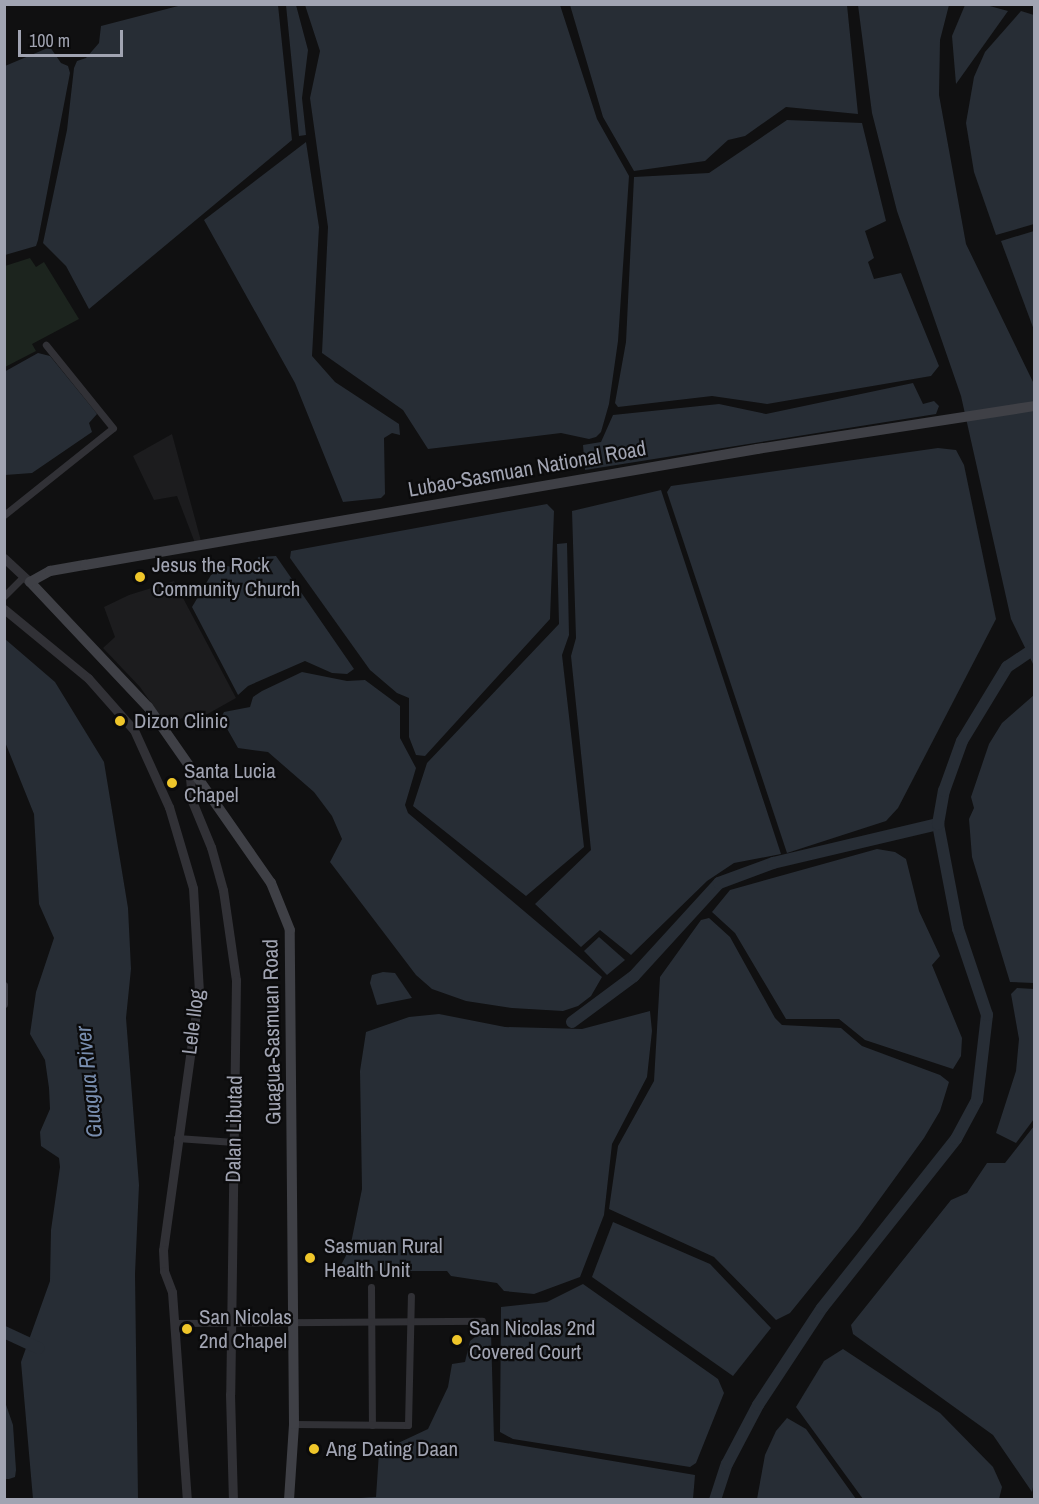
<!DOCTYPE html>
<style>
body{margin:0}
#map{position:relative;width:1039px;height:1504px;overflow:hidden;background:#101011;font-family:"Archivo Narrow",sans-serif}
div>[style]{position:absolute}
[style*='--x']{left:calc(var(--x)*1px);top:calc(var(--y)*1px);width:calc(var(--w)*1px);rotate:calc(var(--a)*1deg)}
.built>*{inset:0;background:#1c1c1e}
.green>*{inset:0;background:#1c241e}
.water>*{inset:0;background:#272d35}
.river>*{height:12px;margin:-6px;padding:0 6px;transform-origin:6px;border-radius:6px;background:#272d35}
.minor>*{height:7px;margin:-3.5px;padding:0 3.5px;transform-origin:3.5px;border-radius:3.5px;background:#313136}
.tertiary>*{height:9px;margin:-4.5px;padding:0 4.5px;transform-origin:4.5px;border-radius:4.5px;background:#313136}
.secondary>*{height:10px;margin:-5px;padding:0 5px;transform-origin:5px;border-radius:5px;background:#3f4046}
.dots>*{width:16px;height:16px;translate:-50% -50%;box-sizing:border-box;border:3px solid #0b0b0c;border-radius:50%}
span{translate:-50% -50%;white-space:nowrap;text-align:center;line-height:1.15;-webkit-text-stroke:4.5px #0b0b0c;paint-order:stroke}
.street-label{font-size:21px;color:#a1a4b2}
.poi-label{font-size:21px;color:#a1a4b2}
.left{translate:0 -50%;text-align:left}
.water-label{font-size:22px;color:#788dae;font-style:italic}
.frame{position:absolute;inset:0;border:6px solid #a1a4b2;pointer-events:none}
.scale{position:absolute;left:18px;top:30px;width:105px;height:27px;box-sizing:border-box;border:3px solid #a1a4b2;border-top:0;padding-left:8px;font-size:18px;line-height:21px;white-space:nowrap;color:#a1a4b2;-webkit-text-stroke:4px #0b0b0c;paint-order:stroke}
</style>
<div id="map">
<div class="built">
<i style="clip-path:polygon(172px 434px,201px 541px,195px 543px,177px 496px,154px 500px,133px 456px)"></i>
<i style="clip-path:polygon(174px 581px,236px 698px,188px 725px,182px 718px,168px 727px,140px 687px,103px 648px,115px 637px,104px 607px,129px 595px)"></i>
</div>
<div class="green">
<i style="clip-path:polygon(30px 258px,36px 267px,44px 262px,79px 319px,32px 344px,36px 351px,5px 367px,5px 266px)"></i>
</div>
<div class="water">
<i style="clip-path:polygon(182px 5px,278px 5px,292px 140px,89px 309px,66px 266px,43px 243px,67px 130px,74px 68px,77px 61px,86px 58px,99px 43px,101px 26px)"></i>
<i style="clip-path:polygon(286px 5px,296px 5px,308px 50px,302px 98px,306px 135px,299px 136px)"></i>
<i style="clip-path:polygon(305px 5px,560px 5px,597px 119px,629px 176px,618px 341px,609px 404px,601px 432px,596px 437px,589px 439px,561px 433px,428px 449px,403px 410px,322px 353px,328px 227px,310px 98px,320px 51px)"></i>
<i style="clip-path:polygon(570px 5px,847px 5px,858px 114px,786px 107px,745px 136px,728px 140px,705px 161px,634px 171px,603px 117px)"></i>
<i style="clip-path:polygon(858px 5px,949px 5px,940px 40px,939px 95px,966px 244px,1034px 384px,1034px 666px,1011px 619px,961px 396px,897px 211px,872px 113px)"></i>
<i style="clip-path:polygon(965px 5px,986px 5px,1008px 11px,956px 84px,952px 36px)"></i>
<i style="clip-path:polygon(1021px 11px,1034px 15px,1034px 224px,996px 235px,974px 172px,966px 123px,974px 77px,985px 52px)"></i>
<i style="clip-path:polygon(50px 47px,61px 63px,68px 66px,70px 73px,38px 240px,36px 246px,5px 255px,5px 66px)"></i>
<i style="clip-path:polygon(787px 120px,862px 123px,886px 221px,865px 231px,874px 258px,868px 262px,874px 279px,901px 273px,939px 366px,931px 376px,767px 404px,712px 396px,618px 407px,615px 403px,626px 342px,634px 177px,709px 173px)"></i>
<i style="clip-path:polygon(306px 142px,319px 227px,312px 356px,335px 382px,399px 424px,400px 435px,392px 433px,384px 438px,385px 494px,381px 498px,343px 502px,295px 383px,204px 220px)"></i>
<i style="clip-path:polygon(1034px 231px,1034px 330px,1001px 241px)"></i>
<i style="clip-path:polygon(38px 353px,50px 356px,94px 410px,97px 414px,89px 423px,92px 432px,32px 473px,5px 475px,4px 372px)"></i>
<i style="clip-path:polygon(913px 383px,923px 404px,934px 401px,939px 406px,936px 414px,585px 470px,583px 445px,601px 442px,613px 415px,719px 404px,766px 414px)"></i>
<i style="clip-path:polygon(938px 448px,956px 450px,964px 465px,996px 619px,898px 808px,886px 821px,787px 853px,667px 492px,671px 486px)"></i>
<i style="clip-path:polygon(661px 490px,781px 854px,734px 863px,707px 881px,631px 955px,600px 930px,581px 947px,535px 904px,591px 850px,571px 656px,576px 638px,572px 511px)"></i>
<i style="clip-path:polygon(547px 504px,554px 511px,550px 619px,425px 756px,416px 755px,409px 737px,409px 698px,397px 693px,370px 670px,290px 558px,291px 551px)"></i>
<i style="clip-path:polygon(567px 543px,569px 635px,562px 655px,584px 847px,526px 896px,413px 806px,427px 763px,559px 624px,557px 544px)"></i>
<i style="clip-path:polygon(276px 556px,354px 669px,347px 674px,332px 673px,305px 661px,248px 686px,238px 695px,192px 607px,211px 575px,223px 565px,245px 570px,257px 566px,258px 557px)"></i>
<i style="clip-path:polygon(5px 639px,55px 682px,104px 762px,128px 908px,131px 969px,126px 1018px,139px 1185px,135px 1274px,138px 1499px,33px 1499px,21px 1362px,50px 1281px,51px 1230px,60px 1167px,59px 1158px,41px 1146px,40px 1132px,50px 1109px,49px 1088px,45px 1060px,30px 1034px,36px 992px,54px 938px,39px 904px,34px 814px,5px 742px)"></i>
<i style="clip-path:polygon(302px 672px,347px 681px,365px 680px,400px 706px,400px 738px,416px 768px,405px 805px,408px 813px,602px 977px,591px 996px,578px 1006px,563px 1011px,512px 1008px,466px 1001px,432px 989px,416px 975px,330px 862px,342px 839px,332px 816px,314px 792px,268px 752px,238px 748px,221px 718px,224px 712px,250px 707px,253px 697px,262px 691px)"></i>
<i style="clip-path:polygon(1034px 695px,1034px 983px,1010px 982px,972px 857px,969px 819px,974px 808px,971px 797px,989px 744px,1002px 723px)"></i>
<i style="clip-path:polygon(877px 849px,895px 852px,906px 859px,919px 911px,940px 956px,932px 965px,962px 1038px,961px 1056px,953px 1069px,865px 1040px,839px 1019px,786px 1019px,735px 933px,712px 912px,730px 890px)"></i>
<i style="clip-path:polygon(709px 918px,730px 937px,775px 1018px,782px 1025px,841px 1028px,862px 1046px,940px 1075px,949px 1082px,940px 1111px,924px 1138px,858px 1229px,790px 1313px,776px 1320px,714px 1257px,609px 1209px,618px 1146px,654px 1081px,660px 977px,701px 920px)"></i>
<i style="clip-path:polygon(599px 937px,625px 960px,607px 975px,584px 951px)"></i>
<i style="clip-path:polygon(383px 972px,395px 973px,412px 998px,377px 1005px,370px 983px,372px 975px)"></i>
<i style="clip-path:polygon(1017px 988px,1034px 989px,1034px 1119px,1016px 1143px,996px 1133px,1016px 1071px,1019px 1039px,1011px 994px)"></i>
<i style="clip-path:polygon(650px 1011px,652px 1031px,647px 1077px,612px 1144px,604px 1215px,580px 1277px,534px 1294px,504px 1291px,497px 1283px,451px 1276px,447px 1271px,344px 1271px,341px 1265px,350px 1248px,362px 1189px,360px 1071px,366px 1032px,409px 1017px,439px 1014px,505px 1027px,582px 1029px)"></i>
<i style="clip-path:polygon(1034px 1126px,1034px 1482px,1032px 1492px,993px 1435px,853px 1334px,851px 1325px,951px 1200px,967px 1193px,987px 1163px,1005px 1163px)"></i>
<i style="clip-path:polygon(613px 1222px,710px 1264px,771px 1328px,733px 1376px,592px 1277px)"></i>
<i style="clip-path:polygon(583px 1284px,718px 1379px,724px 1393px,696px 1463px,690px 1467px,513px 1439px,500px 1432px,501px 1307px,547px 1302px)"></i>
<i style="clip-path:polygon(491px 1332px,494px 1441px,695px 1475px,693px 1499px,345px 1499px,376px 1497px,379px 1452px,428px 1429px,448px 1387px,452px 1364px,465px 1362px,470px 1341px,480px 1333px)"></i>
<i style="clip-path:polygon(843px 1349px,940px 1413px,993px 1467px,1002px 1487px,999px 1499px,863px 1499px,796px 1407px,824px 1361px)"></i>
<i style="clip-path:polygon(5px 1402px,13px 1425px,16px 1470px,15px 1477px,9px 1479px,5px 1479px)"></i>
<i style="clip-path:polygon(787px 1418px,806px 1429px,856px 1499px,757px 1499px,765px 1455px,776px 1431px)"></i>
</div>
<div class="river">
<i style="--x:572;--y:1022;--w:77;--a:-36.6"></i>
<i style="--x:634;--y:976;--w:126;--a:-47.6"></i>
<i style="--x:719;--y:883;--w:58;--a:-20.3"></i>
<i style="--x:773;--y:863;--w:170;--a:-13.3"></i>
<i style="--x:4;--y:1332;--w:38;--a:25"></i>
<i style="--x:715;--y:1500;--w:38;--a:-72"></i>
<i style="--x:727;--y:1464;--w:67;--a:-62.3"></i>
<i style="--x:758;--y:1405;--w:116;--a:-56.6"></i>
<i style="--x:822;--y:1308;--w:216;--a:-51.6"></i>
<i style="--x:956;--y:1139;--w:44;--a:-61.7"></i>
<i style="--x:977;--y:1100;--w:86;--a:-83.3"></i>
<i style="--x:987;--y:1015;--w:91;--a:-108.6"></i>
<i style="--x:958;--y:929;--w:107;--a:-100.8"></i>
<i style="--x:938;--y:824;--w:34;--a:-80"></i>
<i style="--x:944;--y:791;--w:53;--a:-70.2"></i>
<i style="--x:962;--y:741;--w:87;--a:-58.7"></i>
<i style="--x:1007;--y:667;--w:32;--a:-34"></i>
</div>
<div class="minor">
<i style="--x:4;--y:515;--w:139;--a:-38.6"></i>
<i style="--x:113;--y:428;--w:107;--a:-128.9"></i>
<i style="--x:4;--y:596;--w:28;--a:-45"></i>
<i style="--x:4;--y:985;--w:19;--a:90"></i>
<i style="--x:177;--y:1138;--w:57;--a:4"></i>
<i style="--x:371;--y:1287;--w:138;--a:89.6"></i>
<i style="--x:174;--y:1323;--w:308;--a:-0.4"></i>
<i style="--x:294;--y:1424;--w:114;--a:0.5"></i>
<i style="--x:408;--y:1425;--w:129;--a:-88.7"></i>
</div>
<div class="tertiary">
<i style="--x:4;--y:558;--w:35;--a:43"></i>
<i style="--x:4;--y:609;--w:109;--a:39.4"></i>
<i style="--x:88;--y:678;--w:69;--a:48.5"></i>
<i style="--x:134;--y:730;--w:85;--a:65.6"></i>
<i style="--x:169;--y:807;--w:84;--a:73.5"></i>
<i style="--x:193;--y:888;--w:103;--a:86.7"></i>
<i style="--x:199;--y:991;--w:261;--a:97.9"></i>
<i style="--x:163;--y:1250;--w:21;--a:87"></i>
<i style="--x:164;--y:1271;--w:22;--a:69"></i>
<i style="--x:172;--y:1292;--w:209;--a:85.9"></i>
<i style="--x:189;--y:766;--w:35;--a:85"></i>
<i style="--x:192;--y:801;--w:50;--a:67.6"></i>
<i style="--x:211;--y:847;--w:45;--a:74.4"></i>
<i style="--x:223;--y:890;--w:91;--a:81.8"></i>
<i style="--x:236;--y:980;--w:414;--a:90.8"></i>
<i style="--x:230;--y:1394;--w:106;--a:88.4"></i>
</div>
<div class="secondary">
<i style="--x:289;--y:1500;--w:76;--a:-86.2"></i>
<i style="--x:294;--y:1424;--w:494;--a:-90.5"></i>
<i style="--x:290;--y:930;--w:51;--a:-112"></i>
<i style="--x:271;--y:883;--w:215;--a:-124.9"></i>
<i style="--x:148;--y:707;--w:172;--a:-133.3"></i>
<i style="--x:30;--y:582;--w:23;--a:-29"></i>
<i style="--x:50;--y:571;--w:36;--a:-10"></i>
<i style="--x:85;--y:565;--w:682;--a:-9.79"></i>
<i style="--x:757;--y:449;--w:280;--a:-8.8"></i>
</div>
<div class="dots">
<i style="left:140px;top:577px;background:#efc62a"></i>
<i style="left:120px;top:721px;background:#efc62a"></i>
<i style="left:172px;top:783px;background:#efc62a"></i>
<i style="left:310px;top:1258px;background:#efc62a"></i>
<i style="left:187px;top:1329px;background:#efc62a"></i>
<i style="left:457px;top:1340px;background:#efc62a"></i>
<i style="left:314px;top:1449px;background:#efc62a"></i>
</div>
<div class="street-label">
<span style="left:527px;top:469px;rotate:-10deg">Lubao-Sasmuan National Road</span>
<span style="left:193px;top:1022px;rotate:-83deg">Lele Ilog</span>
<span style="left:272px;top:1032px;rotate:-91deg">Guagua-Sasmuan Road</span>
<span style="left:234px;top:1129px;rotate:-89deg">Dalan Libutad</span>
</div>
<div class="poi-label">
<span class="left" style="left:152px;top:577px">Jesus the Rock<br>Community Church</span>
<span class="left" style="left:134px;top:721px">Dizon Clinic</span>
<span class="left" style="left:184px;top:783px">Santa Lucia<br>Chapel</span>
<span class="left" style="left:324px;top:1258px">Sasmuan Rural<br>Health Unit</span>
<span class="left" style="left:199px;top:1329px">San Nicolas<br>2nd Chapel</span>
<span class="left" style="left:469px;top:1340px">San Nicolas 2nd<br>Covered Court</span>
<span class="left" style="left:326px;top:1449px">Ang Dating Daan</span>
</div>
<div class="water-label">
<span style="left:89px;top:1082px;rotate:-96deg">Guagua River</span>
</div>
<div class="frame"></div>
<div class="scale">100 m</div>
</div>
